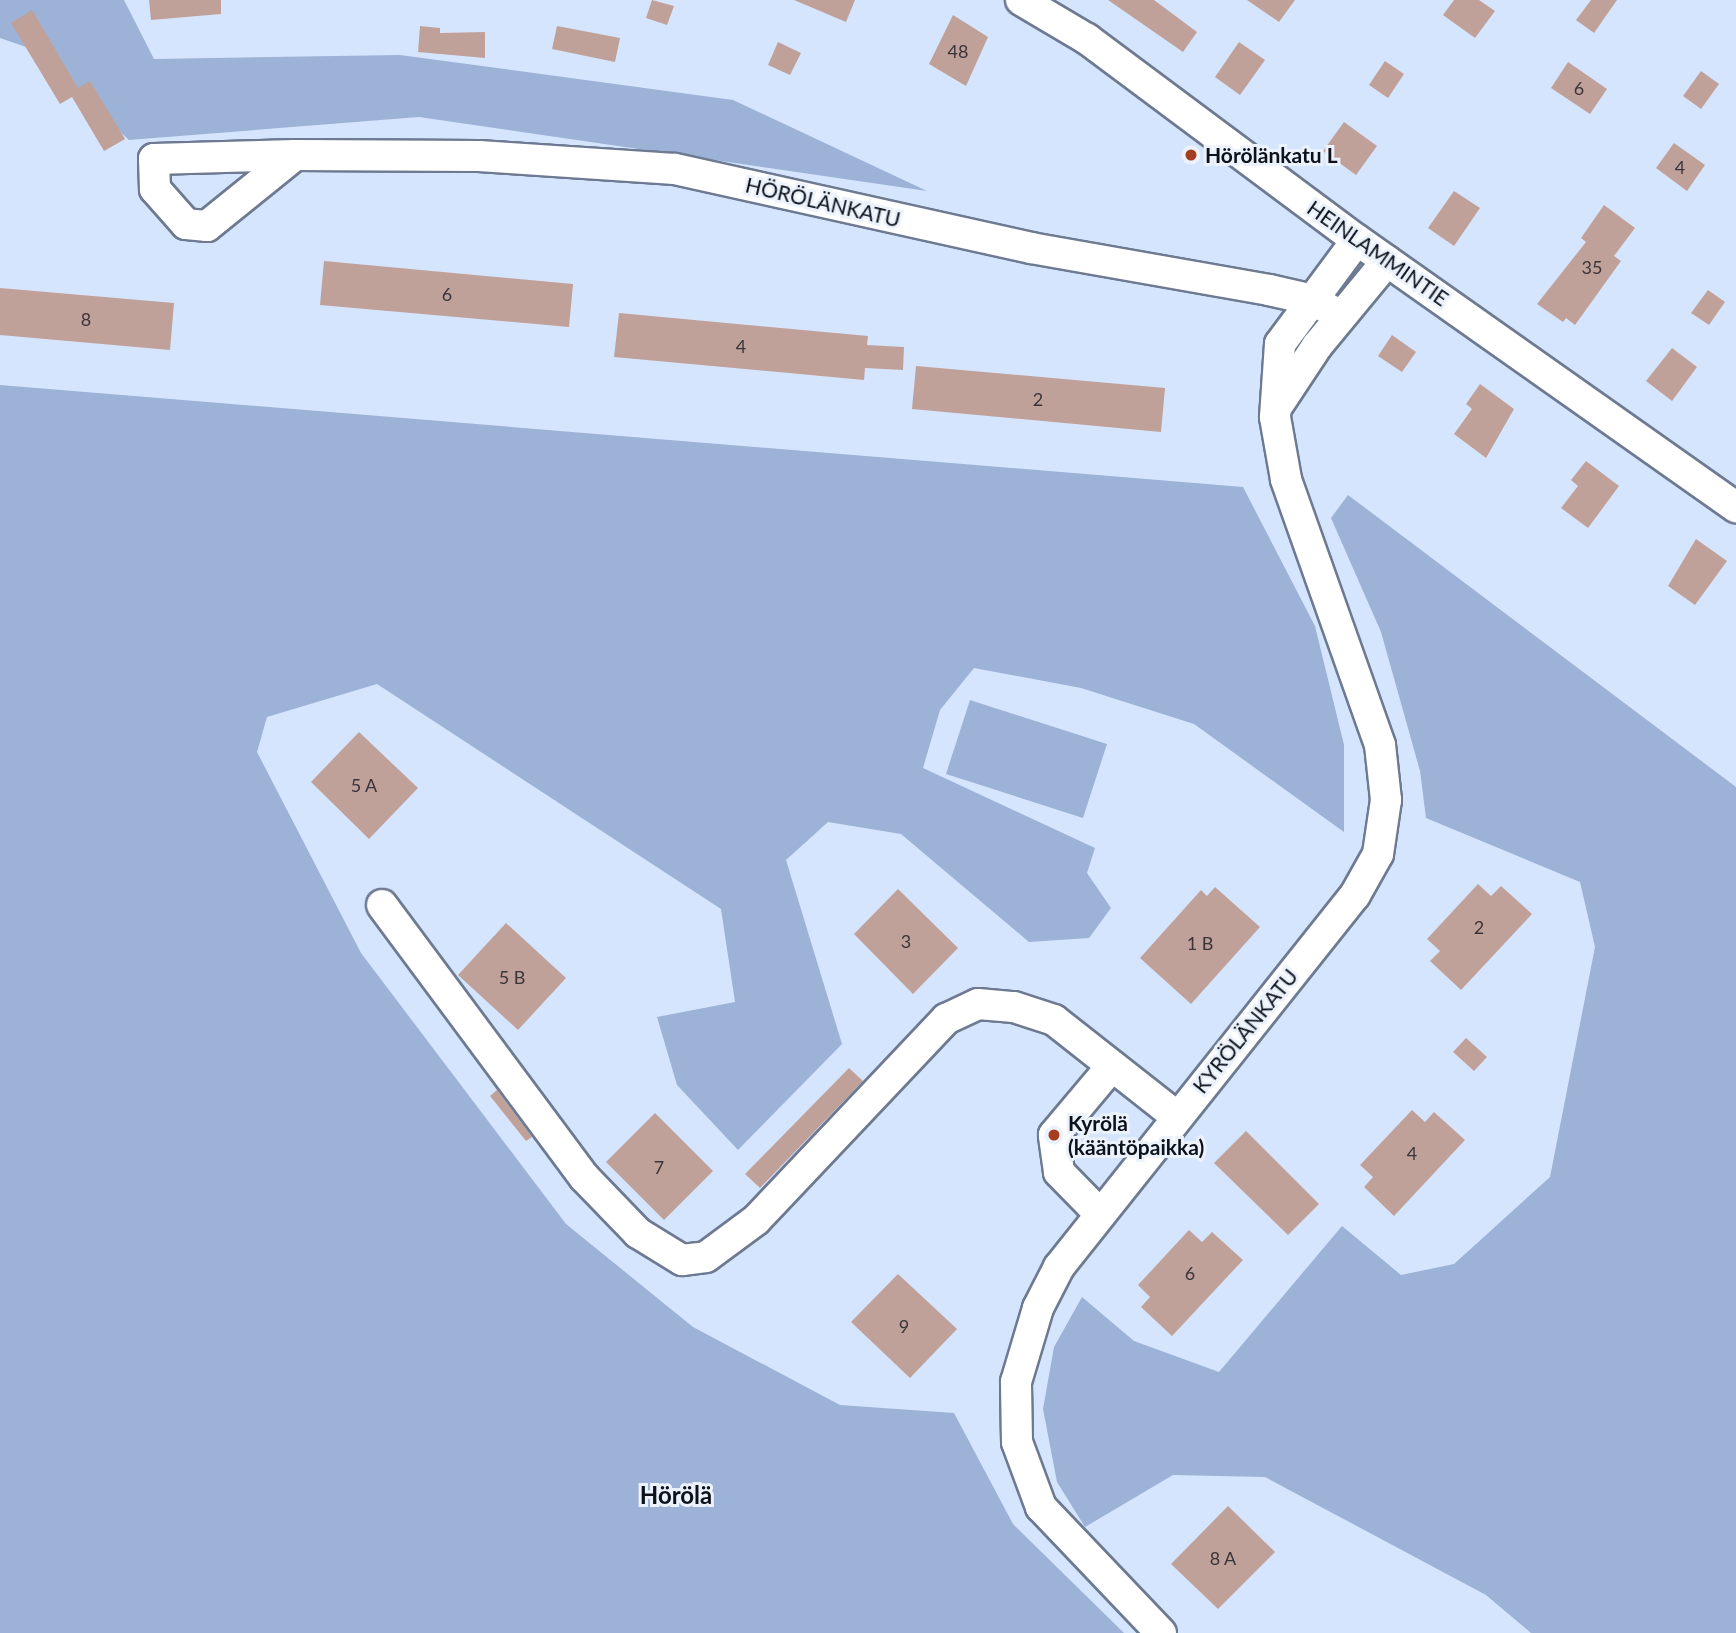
<!DOCTYPE html>
<meta charset="utf-8">
<style>
body{margin:0}
#map{position:relative;width:1736px;height:1633px;overflow:hidden;background:#d6e5fe;font-family:Lato,sans-serif}
div>[style]{position:absolute}
[style*='--x']{left:calc(var(--x)*1px);top:calc(var(--y)*1px);width:calc(var(--w)*1px);rotate:calc(var(--a)*1deg)}
.green>*{inset:0;background:#9cb2d6}
.building>*{inset:0;background:#c0a199}
.roads{filter:drop-shadow(2px 0 #6d7a91) drop-shadow(-2px 0 #6d7a91) drop-shadow(0 2px #6d7a91) drop-shadow(0 -2px #6d7a91)}
.minor>*{height:30px;margin:-15px;padding:0 15px;transform-origin:15px;border-radius:15px;background:#fff}
.dots>*{width:19px;height:19px;translate:-50% -50%;box-sizing:border-box;border:4px solid #ecf2fc;border-radius:50%}
span{translate:-50% -50%;white-space:nowrap;text-align:center;line-height:1.15;-webkit-text-stroke:6px #ecf2fc;paint-order:stroke}
.number-label{font-size:18px;color:#39353a}
.number-label span{-webkit-text-stroke-width:0}
.poi-label{font-size:21px;color:#0c111a;font-weight:700}
.left{translate:0 -50%;text-align:left}
.street-label{font-size:21px;color:#0c111a}
.quarter-label{font-size:24px;color:#0c111a;font-weight:700}
</style>
<div id="map">
<div class="green">
<i style="clip-path:polygon(0 0,124px 0,154px 59px,400px 55px,733px 100px,927px 191px,419px 117px,129px 140px,26px 47px,0 38px)"></i>
<i style="clip-path:polygon(0 385px,1243px 487px,1315px 626px,1344px 745px,1344px 832px,1194px 724px,1081px 688px,974px 668px,940px 710px,923px 768px,1095px 848px,1087px 873px,1111px 908px,1089px 938px,1029px 942px,901px 834px,828px 822px,786px 860px,842px 1044px,738px 1150px,677px 1085px,657px 1017px,735px 1002px,721px 909px,377px 684px,267px 717px,257px 752px,361px 953px,566px 1224px,693px 1327px,840px 1405px,954px 1413px,1013px 1524px,1124px 1633px,0 1633px)"></i>
<i style="clip-path:polygon(1348px 495px,1736px 787px,1736px 1633px,1531px 1633px,1486px 1595px,1265px 1477px,1173px 1475px,1085px 1527px,1057px 1482px,1043px 1409px,1054px 1347px,1082px 1297px,1134px 1341px,1219px 1372px,1342px 1226px,1401px 1275px,1454px 1264px,1550px 1177px,1595px 947px,1580px 882px,1426px 818px,1420px 771px,1381px 632px,1331px 518px)"></i>
<i style="clip-path:polygon(970px 700px,1107px 744px,1083px 818px,946px 774px)"></i>
</div>
<div class="building">
<i style="clip-path:polygon(149px 0,221px 0,221px 14px,151px 20px)"></i>
<i style="clip-path:polygon(652px 0,674px 6px,667px 25px,646px 18px)"></i>
<i style="clip-path:polygon(794px 0,855px 0,846px 22px)"></i>
<i style="clip-path:polygon(1108px 0,1154px 0,1197px 32px,1183px 52px)"></i>
<i style="clip-path:polygon(1247px 0,1295px 0,1279px 22px)"></i>
<i style="clip-path:polygon(1454px 0,1479px 0,1495px 11px,1475px 38px,1443px 15px)"></i>
<i style="clip-path:polygon(1591px 0,1617px 0,1594px 33px,1576px 20px)"></i>
<i style="clip-path:polygon(32px 10px,78px 88px,90px 81px,125px 139px,104px 151px,72px 97px,60px 104px,11px 23px)"></i>
<i style="clip-path:polygon(953px 15px,988px 37px,966px 86px,929px 64px)"></i>
<i style="clip-path:polygon(420px 26px,440px 28px,440px 33px,485px 32px,485px 58px,418px 52px)"></i>
<i style="clip-path:polygon(557px 26px,620px 38px,615px 62px,552px 49px)"></i>
<i style="clip-path:polygon(778px 42px,801px 53px,790px 75px,768px 65px)"></i>
<i style="clip-path:polygon(1239px 42px,1265px 60px,1240px 95px,1215px 77px)"></i>
<i style="clip-path:polygon(1385px 61px,1404px 74px,1388px 98px,1369px 85px)"></i>
<i style="clip-path:polygon(1568px 62px,1607px 89px,1590px 114px,1551px 88px)"></i>
<i style="clip-path:polygon(1701px 71px,1719px 84px,1701px 109px,1683px 96px)"></i>
<i style="clip-path:polygon(1344px 122px,1377px 146px,1356px 175px,1323px 151px)"></i>
<i style="clip-path:polygon(1674px 143px,1705px 165px,1687px 191px,1656px 168px)"></i>
<i style="clip-path:polygon(1454px 191px,1480px 208px,1454px 246px,1428px 228px)"></i>
<i style="clip-path:polygon(1604px 205px,1635px 228px,1614px 256px,1621px 261px,1575px 325px,1566px 318px,1563px 322px,1537px 304px,1586px 242px,1581px 238px)"></i>
<i style="clip-path:polygon(324px 261px,573px 284px,569px 327px,320px 305px)"></i>
<i style="clip-path:polygon(0 288px,174px 303px,170px 350px,0 335px)"></i>
<i style="clip-path:polygon(1708px 290px,1725px 302px,1709px 325px,1691px 313px)"></i>
<i style="clip-path:polygon(619px 313px,868px 336px,867px 345px,904px 347px,903px 370px,865px 368px,864px 380px,614px 357px)"></i>
<i style="clip-path:polygon(1392px 335px,1416px 352px,1402px 372px,1378px 356px)"></i>
<i style="clip-path:polygon(1672px 348px,1697px 367px,1672px 401px,1646px 381px)"></i>
<i style="clip-path:polygon(916px 366px,1165px 388px,1161px 432px,912px 409px)"></i>
<i style="clip-path:polygon(1480px 384px,1514px 409px,1486px 458px,1454px 434px,1472px 409px,1466px 404px)"></i>
<i style="clip-path:polygon(1586px 461px,1619px 486px,1588px 528px,1561px 508px,1578px 486px,1571px 480px)"></i>
<i style="clip-path:polygon(1696px 539px,1727px 561px,1695px 605px,1668px 586px)"></i>
<i style="clip-path:polygon(359px 732px,418px 788px,369px 839px,311px 782px)"></i>
<i style="clip-path:polygon(1478px 884px,1491px 896px,1501px 886px,1532px 914px,1461px 990px,1430px 961px,1440px 951px,1427px 939px)"></i>
<i style="clip-path:polygon(1215px 887px,1260px 927px,1191px 1004px,1140px 958px,1201px 890px,1207px 896px)"></i>
<i style="clip-path:polygon(898px 889px,958px 948px,913px 994px,854px 934px)"></i>
<i style="clip-path:polygon(506px 923px,566px 978px,518px 1030px,458px 975px)"></i>
<i style="clip-path:polygon(1466px 1038px,1487px 1057px,1474px 1071px,1453px 1052px)"></i>
<i style="clip-path:polygon(849px 1068px,863px 1081px,760px 1188px,745px 1174px)"></i>
<i style="clip-path:polygon(497px 1090px,532px 1137px,526px 1141px,490px 1096px)"></i>
<i style="clip-path:polygon(1412px 1110px,1425px 1122px,1434px 1112px,1465px 1140px,1394px 1216px,1364px 1187px,1373px 1177px,1360px 1165px)"></i>
<i style="clip-path:polygon(655px 1113px,713px 1171px,664px 1220px,606px 1162px)"></i>
<i style="clip-path:polygon(1246px 1131px,1319px 1204px,1288px 1235px,1214px 1163px)"></i>
<i style="clip-path:polygon(1189px 1230px,1202px 1242px,1212px 1232px,1243px 1260px,1172px 1336px,1141px 1307px,1150px 1297px,1138px 1285px)"></i>
<i style="clip-path:polygon(898px 1274px,957px 1329px,910px 1378px,851px 1322px)"></i>
<i style="clip-path:polygon(1228px 1506px,1275px 1552px,1218px 1609px,1171px 1564px)"></i>
</div>
<div class="roads">
<div class="minor">
<i style="--x:1021;--y:0;--w:77;--a:30.6"></i>
<i style="--x:1087;--y:39;--w:337;--a:36.7"></i>
<i style="--x:1357;--y:240;--w:464;--a:35.2"></i>
<i style="--x:295;--y:155;--w:113;--a:141.1"></i>
<i style="--x:207;--y:226;--w:21;--a:-175"></i>
<i style="--x:186;--y:224;--w:47;--a:-131.5"></i>
<i style="--x:155;--y:189;--w:30;--a:-92"></i>
<i style="--x:154;--y:159;--w:141;--a:-1.6"></i>
<i style="--x:295;--y:155;--w:184;--a:0.3"></i>
<i style="--x:479;--y:156;--w:196;--a:3.8"></i>
<i style="--x:675;--y:169;--w:365;--a:12.5"></i>
<i style="--x:1031;--y:248;--w:242;--a:10"></i>
<i style="--x:1269;--y:290;--w:45;--a:12.8"></i>
<i style="--x:1313;--y:300;--w:32;--a:30"></i>
<i style="--x:1278;--y:405;--w:71;--a:-56.5"></i>
<i style="--x:1317;--y:346;--w:110;--a:-50.5"></i>
<i style="--x:382;--y:905;--w:339;--a:53.4"></i>
<i style="--x:584;--y:1177;--w:78;--a:46"></i>
<i style="--x:638;--y:1233;--w:52;--a:31.5"></i>
<i style="--x:682;--y:1260;--w:24;--a:-7"></i>
<i style="--x:706;--y:1257;--w:62;--a:-36.5"></i>
<i style="--x:756;--y:1220;--w:277;--a:-46.6"></i>
<i style="--x:946;--y:1019;--w:35;--a:-25"></i>
<i style="--x:978;--y:1004;--w:36;--a:5"></i>
<i style="--x:1014;--y:1007;--w:42;--a:18"></i>
<i style="--x:1054;--y:1020;--w:155;--a:38.2"></i>
<i style="--x:1098;--y:1212;--w:56;--a:-134.3"></i>
<i style="--x:1059;--y:1172;--w:37;--a:-98"></i>
<i style="--x:1054;--y:1135;--w:90;--a:-50"></i>
<i style="--x:1161;--y:1633;--w:174;--a:-133.6"></i>
<i style="--x:1041;--y:1507;--w:69;--a:-110.3"></i>
<i style="--x:1017;--y:1442;--w:60;--a:-91"></i>
<i style="--x:1016;--y:1382;--w:77;--a:-73.4"></i>
<i style="--x:1038;--y:1308;--w:46;--a:-62.9"></i>
<i style="--x:1059;--y:1267;--w:475;--a:-51.5"></i>
<i style="--x:1355;--y:895;--w:47;--a:-60.7"></i>
<i style="--x:1378;--y:854;--w:55;--a:-81.6"></i>
<i style="--x:1386;--y:800;--w:55;--a:-96.2"></i>
<i style="--x:1380;--y:745;--w:282;--a:-109.5"></i>
<i style="--x:1286;--y:479;--w:63;--a:-100.1"></i>
<i style="--x:1275;--y:417;--w:73;--a:-86.1"></i>
<i style="--x:1280;--y:344;--w:129;--a:-53.5"></i>
</div>
</div>
<div class="dots">
<i style="left:1191px;top:155px;background:#a53d21"></i>
<i style="left:1054px;top:1135px;background:#a53d21"></i>
</div>
<div class="number-label">
<span style="left:958px;top:51px">48</span>
<span style="left:1579px;top:88px">6</span>
<span style="left:1680px;top:167px">4</span>
<span style="left:1592px;top:267px">35</span>
<span style="left:447px;top:294px">6</span>
<span style="left:86px;top:319px">8</span>
<span style="left:741px;top:346px">4</span>
<span style="left:1038px;top:399px">2</span>
<span style="left:364px;top:785px">5 A</span>
<span style="left:1479px;top:927px">2</span>
<span style="left:906px;top:941px">3</span>
<span style="left:1200px;top:943px">1 B</span>
<span style="left:512px;top:977px">5 B</span>
<span style="left:1412px;top:1153px">4</span>
<span style="left:659px;top:1167px">7</span>
<span style="left:1190px;top:1273px">6</span>
<span style="left:904px;top:1326px">9</span>
<span style="left:1223px;top:1558px">8 A</span>
</div>
<div class="poi-label">
<span class="left" style="left:1205px;top:155px">Hörölänkatu L</span>
<span class="left" style="left:1068px;top:1135px">Kyrölä<br>(kääntöpaikka)</span>
</div>
<div class="street-label">
<span style="left:823px;top:202px;rotate:13deg">HÖRÖLÄNKATU</span>
<span style="left:1378px;top:253px;rotate:35deg">HEINLAMMINTIE</span>
<span style="left:1245px;top:1031px;rotate:-51deg">KYRÖLÄNKATU</span>
</div>
<div class="quarter-label">
<span style="left:676px;top:1495px">Hörölä</span>
</div>
</div>
